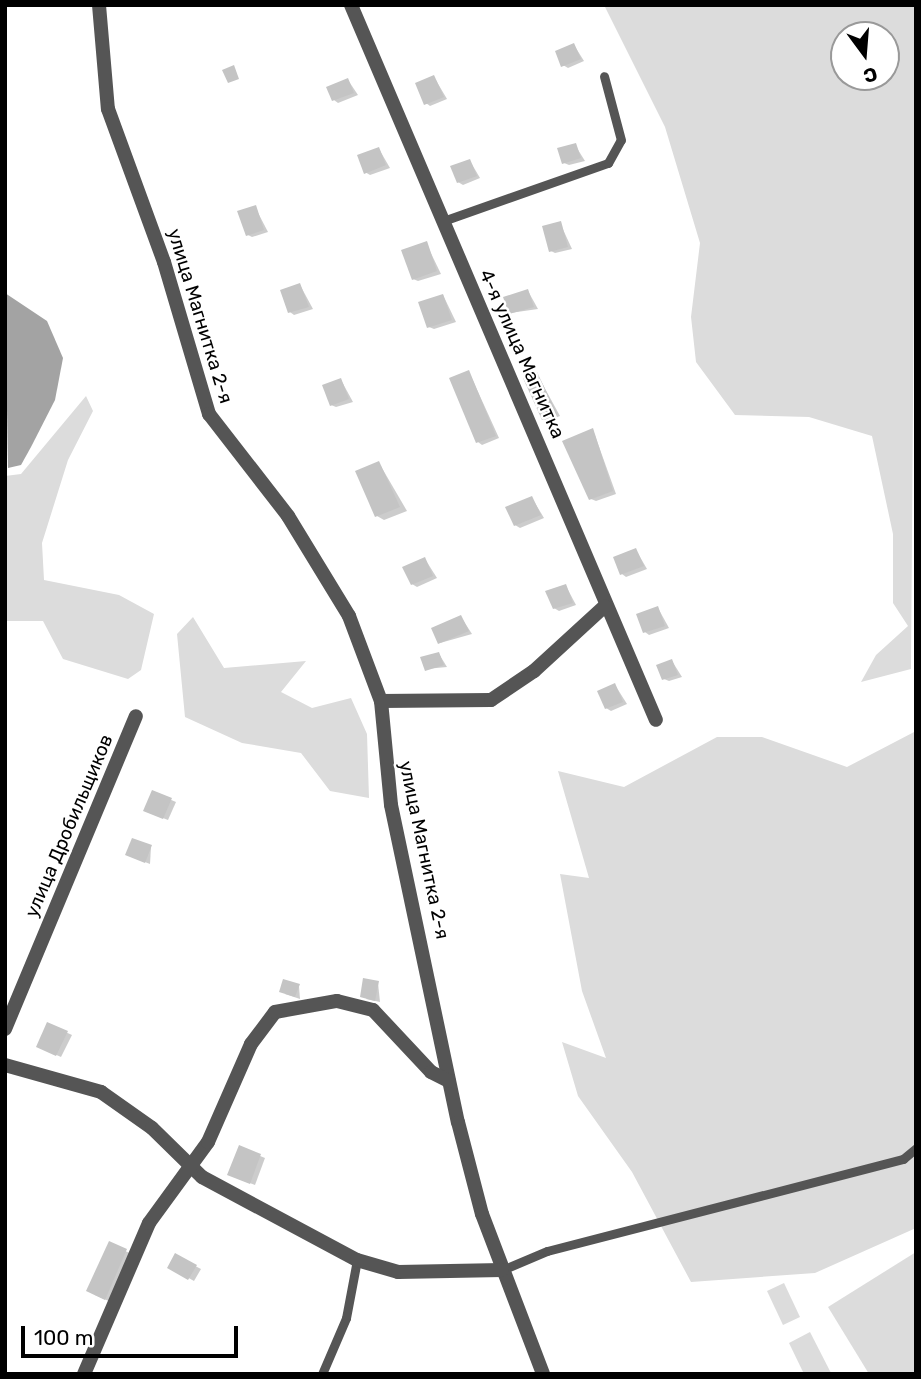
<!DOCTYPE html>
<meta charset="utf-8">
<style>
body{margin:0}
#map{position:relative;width:921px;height:1379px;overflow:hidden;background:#fff;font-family:Rubik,sans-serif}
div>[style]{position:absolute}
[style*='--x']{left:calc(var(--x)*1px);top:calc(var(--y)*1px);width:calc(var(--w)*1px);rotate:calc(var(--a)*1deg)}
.green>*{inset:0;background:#dcdcdc}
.water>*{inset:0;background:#a3a3a3}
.shadow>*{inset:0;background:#0003}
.building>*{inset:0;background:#c4c4c4}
.lane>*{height:9px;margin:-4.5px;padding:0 4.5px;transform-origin:4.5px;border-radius:4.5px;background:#555}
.street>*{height:14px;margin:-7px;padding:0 7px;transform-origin:7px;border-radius:7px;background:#555}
span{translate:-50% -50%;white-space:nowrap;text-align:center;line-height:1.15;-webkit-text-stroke:5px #fff;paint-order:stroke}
.street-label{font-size:19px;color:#000}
.frame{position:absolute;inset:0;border:7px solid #000;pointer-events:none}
.north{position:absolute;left:830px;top:21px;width:70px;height:70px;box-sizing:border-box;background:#fff;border:2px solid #999;border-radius:50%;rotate:164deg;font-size:19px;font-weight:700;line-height:28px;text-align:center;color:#000}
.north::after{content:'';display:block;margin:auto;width:24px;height:32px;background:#000;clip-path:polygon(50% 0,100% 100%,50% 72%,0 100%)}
.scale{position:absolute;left:21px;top:1326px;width:217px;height:32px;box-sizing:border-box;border:4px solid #000;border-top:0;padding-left:9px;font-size:21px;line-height:24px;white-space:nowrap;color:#000;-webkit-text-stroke:5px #fff;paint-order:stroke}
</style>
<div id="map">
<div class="green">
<i style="clip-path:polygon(evenodd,604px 5px,916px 5px,911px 669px,861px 682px,876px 655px,908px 626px,893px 603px,893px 534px,872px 436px,809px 417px,735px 415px,696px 362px,691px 317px,700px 243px,665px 127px,604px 5px,844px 35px,886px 35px,886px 77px,844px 77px,844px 35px)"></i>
<i style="clip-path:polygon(86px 396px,93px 411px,68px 460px,42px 543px,44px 580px,119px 595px,154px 614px,141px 670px,128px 679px,63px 659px,43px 621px,5px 621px,5px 476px,21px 474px)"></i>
<i style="clip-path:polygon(193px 617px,224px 668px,306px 661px,281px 692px,312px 708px,351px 698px,367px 734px,369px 798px,330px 791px,301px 753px,242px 743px,185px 717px,177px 634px)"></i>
<i style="clip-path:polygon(916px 731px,916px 1228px,815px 1273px,691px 1282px,632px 1172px,578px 1096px,562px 1042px,606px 1058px,582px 991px,560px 874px,589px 878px,558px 771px,624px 787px,717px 737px,762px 737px,847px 767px)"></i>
<i style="clip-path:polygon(916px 1252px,916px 1374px,869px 1374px,828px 1307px)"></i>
<i style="clip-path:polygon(784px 1283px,800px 1317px,783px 1325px,767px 1291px)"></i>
<i style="clip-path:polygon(810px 1332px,831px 1373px,828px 1374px,804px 1374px,789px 1343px)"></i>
</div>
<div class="water">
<i style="clip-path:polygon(5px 293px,47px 321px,63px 358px,55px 400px,31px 447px,21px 465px,8px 468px)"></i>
</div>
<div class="shadow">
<i style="clip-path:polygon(574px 45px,584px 61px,568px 68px,563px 65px)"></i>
<i style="clip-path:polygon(434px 77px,447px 99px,430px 106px,426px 103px)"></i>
<i style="clip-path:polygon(348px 80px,358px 95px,338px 103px,334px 100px)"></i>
<i style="clip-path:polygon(575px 145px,585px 161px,569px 165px,564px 163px)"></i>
<i style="clip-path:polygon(379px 149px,390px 168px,370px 175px,365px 172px)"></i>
<i style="clip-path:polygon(470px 161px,480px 178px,463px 185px,458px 182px)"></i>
<i style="clip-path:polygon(255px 207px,268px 232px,252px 237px,248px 235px)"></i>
<i style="clip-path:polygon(560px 223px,572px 249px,555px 253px,551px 251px)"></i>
<i style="clip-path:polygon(426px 243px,441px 274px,418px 281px,413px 279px)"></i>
<i style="clip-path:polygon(300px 285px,313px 309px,294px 315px,290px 312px)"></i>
<i style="clip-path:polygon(528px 291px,538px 309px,510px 313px)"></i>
<i style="clip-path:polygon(443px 295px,456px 322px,434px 329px,429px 327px)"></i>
<i style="clip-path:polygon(469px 372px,499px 438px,482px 445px,478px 442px)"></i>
<i style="clip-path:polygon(537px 374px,560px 416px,547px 421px,543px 419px)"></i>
<i style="clip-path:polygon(341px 380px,353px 402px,336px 407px,331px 405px)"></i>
<i style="clip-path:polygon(593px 430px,616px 494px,596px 501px,591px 499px)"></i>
<i style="clip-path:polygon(379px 463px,407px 511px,384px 520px,377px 516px)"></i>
<i style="clip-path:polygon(532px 498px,544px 518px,520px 528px,515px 525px)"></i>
<i style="clip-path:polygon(636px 550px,647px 569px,626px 577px,622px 574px)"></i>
<i style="clip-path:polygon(425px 559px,437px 578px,417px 587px,412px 584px)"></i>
<i style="clip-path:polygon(566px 586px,576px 605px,559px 611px,554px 608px)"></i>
<i style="clip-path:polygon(658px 608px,669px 628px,649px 635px,645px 632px)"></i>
<i style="clip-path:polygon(461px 617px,472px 634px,440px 643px)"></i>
<i style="clip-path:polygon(439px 654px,447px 667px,426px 669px)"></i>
<i style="clip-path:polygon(672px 661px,682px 677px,669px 681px,664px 679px)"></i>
<i style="clip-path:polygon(615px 685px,627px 704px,611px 711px,606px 708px)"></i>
<i style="clip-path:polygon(153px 792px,176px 802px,168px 820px,150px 813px)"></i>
<i style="clip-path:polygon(151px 847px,150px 864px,132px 857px)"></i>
<i style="clip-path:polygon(378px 983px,380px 1002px,366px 999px)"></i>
<i style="clip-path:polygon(299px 986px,300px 999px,285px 994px)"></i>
<i style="clip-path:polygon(48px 1024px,72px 1035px,61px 1057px,43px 1049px)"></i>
<i style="clip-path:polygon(240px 1148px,265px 1158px,255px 1185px,234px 1177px)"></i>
<i style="clip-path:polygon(110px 1244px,134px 1255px,113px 1303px,95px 1295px)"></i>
<i style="clip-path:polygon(176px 1256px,201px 1269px,194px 1281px,169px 1267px)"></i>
</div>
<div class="building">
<i style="clip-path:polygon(574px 43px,581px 59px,561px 67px,555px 51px)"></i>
<i style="clip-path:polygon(234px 65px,239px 79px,228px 83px,222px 70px)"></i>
<i style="clip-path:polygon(434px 75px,444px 97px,424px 105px,415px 83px)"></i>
<i style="clip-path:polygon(348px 78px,354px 93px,332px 101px,326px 87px)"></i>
<i style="clip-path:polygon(576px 143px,581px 158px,562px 164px,557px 148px)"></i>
<i style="clip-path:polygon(379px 147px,386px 165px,364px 174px,357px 155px)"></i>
<i style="clip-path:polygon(470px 159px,477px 176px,457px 183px,450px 166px)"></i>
<i style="clip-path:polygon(256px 205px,264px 230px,246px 236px,237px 211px)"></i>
<i style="clip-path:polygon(561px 221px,568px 247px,549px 252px,542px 226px)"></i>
<i style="clip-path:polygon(427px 241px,437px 271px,412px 280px,401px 250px)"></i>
<i style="clip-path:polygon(300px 283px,309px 307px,288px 313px,280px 290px)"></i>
<i style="clip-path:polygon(528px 289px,534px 307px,509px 314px,503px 297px)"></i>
<i style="clip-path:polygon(443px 294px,452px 320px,427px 328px,418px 302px)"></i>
<i style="clip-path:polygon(469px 370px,496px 436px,476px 443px,449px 378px)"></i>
<i style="clip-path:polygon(537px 372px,557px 414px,542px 420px,523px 378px)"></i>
<i style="clip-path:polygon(341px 378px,349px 399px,330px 406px,322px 385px)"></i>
<i style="clip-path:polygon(593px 428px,613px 491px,589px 500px,562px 441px)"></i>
<i style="clip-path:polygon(379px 461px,400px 507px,375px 517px,355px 471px)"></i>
<i style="clip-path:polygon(532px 496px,541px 515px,514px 526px,505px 507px)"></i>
<i style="clip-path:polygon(636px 548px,644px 566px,620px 575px,613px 557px)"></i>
<i style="clip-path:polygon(425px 557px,433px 576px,411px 585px,402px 567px)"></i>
<i style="clip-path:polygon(566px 584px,573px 603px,553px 609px,545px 591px)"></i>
<i style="clip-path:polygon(658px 606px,665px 626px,643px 633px,636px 614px)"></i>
<i style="clip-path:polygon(461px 615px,469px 631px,438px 644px,431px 628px)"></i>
<i style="clip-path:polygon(439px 652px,444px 665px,425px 671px,420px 657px)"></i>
<i style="clip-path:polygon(672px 659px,678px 675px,662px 680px,656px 665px)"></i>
<i style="clip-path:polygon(615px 683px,623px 702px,605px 709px,597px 691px)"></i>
<i style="clip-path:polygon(152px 790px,172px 798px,163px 819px,143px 811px)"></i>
<i style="clip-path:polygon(132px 838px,152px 845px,145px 863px,125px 855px)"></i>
<i style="clip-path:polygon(363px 978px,379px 981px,375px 1001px,360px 997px)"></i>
<i style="clip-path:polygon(283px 979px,300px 984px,295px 997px,279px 992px)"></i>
<i style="clip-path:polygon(47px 1022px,68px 1031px,56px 1056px,36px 1047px)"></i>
<i style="clip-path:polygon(239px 1145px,261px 1154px,250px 1184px,227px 1175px)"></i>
<i style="clip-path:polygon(109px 1241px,127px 1249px,105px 1300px,86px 1291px)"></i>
<i style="clip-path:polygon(175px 1253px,197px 1265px,188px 1280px,167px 1268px)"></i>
</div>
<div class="lane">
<i style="--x:443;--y:221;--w:175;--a:-19.4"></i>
<i style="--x:608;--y:163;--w:26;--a:-61"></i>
<i style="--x:621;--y:140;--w:66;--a:-104.9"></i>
<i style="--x:502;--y:1270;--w:49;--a:-22.9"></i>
<i style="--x:547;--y:1251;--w:368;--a:-14.5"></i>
<i style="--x:903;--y:1159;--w:17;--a:-40"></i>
<i style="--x:322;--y:1374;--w:61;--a:-66.8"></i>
<i style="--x:346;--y:1318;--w:59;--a:-79.3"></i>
</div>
<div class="street">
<i style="--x:99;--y:5;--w:104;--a:85.1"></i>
<i style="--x:108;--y:109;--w:163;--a:69.9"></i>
<i style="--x:164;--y:262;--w:159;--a:73.5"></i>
<i style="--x:209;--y:414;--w:129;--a:52.2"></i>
<i style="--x:288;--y:516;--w:117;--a:58.6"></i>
<i style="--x:349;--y:616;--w:91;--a:69.4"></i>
<i style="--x:381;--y:701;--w:104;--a:84.5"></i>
<i style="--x:391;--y:805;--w:324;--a:78.1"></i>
<i style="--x:458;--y:1122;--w:95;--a:75.4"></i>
<i style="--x:482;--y:1214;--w:171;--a:69.1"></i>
<i style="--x:351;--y:5;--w:777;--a:66.9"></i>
<i style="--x:381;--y:701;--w:110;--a:-0.5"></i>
<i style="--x:491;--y:700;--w:52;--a:-34"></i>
<i style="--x:534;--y:671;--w:96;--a:-42.5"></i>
<i style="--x:5;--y:1029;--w:339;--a:-67.3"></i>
<i style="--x:5;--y:1065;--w:100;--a:15.7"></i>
<i style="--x:101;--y:1092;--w:62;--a:35.2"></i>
<i style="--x:152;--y:1128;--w:70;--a:44.4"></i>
<i style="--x:202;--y:1177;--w:176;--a:28.2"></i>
<i style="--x:357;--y:1260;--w:43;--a:16.3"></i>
<i style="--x:398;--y:1272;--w:104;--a:-1.1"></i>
<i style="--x:84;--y:1374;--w:164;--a:-66.7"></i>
<i style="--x:149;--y:1223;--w:100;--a:-53.9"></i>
<i style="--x:208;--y:1142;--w:107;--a:-66.3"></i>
<i style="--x:251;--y:1044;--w:40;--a:-53"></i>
<i style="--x:275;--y:1012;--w:63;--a:-10.1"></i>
<i style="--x:337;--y:1001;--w:37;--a:14"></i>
<i style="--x:373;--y:1010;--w:85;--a:46.9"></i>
<i style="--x:431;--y:1072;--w:20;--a:27"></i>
</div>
<div class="street-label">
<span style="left:200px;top:316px;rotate:73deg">улица Магнитка 2-я</span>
<span style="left:522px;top:354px;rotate:66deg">4-я улица Магнитка</span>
<span style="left:69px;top:826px;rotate:-67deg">улица Дробильщиков</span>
<span style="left:424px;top:850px;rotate:78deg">улица Магнитка 2-я</span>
</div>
<div class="frame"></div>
<div class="north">С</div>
<div class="scale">100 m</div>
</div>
